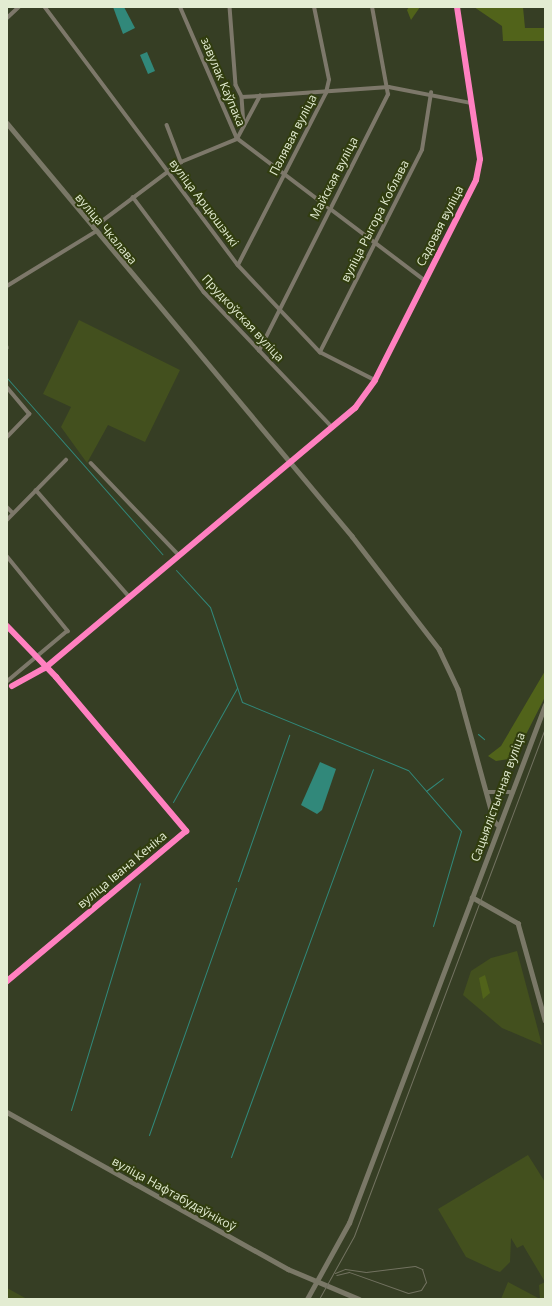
<!DOCTYPE html>
<meta charset="utf-8">
<style>
body{margin:0}
#map{position:relative;width:552px;height:1306px;overflow:hidden;background:#363e24;font-family:"Open Sans",sans-serif}
div>[style]{position:absolute}
[style*='--x']{left:calc(var(--x)*1px);top:calc(var(--y)*1px);width:calc(var(--w)*1px);rotate:calc(var(--a)*1deg)}
.built>*{inset:0;background:#43501e}
.green>*{inset:0;background:#51631a}
.water>*{inset:0;background:#31887a}
.stream>*{height:1px;margin:-0.5px;padding:0 0.5px;transform-origin:0.5px;border-radius:0.5px;background:#31887a}
.minor>*{height:3.5px;margin:-1.75px;padding:0 1.75px;transform-origin:1.75px;border-radius:1.75px;background:#7d786a}
.major>*{height:4.5px;margin:-2.25px;padding:0 2.25px;transform-origin:2.25px;border-radius:2.25px;background:#7a7867}
.tram>*{height:1px;margin:-0.5px;padding:0 0.5px;transform-origin:0.5px;border-radius:0.5px;background:#727260}
.cycleway>*{height:6px;margin:-3px;padding:0 3px;transform-origin:3px;border-radius:3px;background:#ff80c0}
span{translate:-50% -50%;white-space:nowrap;text-align:center;line-height:1.15;-webkit-text-stroke:4px #313d0f;paint-order:stroke}
.street-label{font-size:12px;color:#e3ecd2}
.frame{position:absolute;inset:0;border:8px solid #e3ecd2;pointer-events:none}
</style>
<div id="map">
<div class="built">
<i style="clip-path:polygon(79px 320px,180px 370px,145px 442px,108px 425px,87px 463px,61px 427px,71px 407px,43px 394px)"></i>
<i style="clip-path:polygon(517px 951px,542px 1045px,502px 1028px,463px 995px,471px 971px,491px 958px)"></i>
<i style="clip-path:polygon(528px 1155px,545px 1182px,545px 1299px,501px 1299px,508px 1282px,540px 1299px,539px 1285px,545px 1282px,523px 1245px,517px 1248px,511px 1238px,510px 1262px,500px 1272px,494px 1270px,466px 1257px,438px 1209px)"></i>
<i style="clip-path:polygon(7px 1288px,27px 1299px,7px 1299px)"></i>
</div>
<div class="green">
<i style="clip-path:polygon(409px 7px,420px 7px,411px 20px,407px 10px)"></i>
<i style="clip-path:polygon(474px 7px,523px 7px,525px 28px,545px 28px,545px 41px,503px 41px,502px 26px)"></i>
<i style="clip-path:polygon(545px 671px,545px 697px,514px 758px,496px 761px,488px 756px,501px 746px)"></i>
<i style="clip-path:polygon(485px 975px,490px 993px,483px 999px,479px 978px)"></i>
</div>
<div class="water">
<i style="clip-path:polygon(113px 7px,124px 7px,135px 28px,123px 34px)"></i>
<i style="clip-path:polygon(147px 52px,155px 71px,148px 74px,140px 55px)"></i>
<i style="clip-path:polygon(320px 762px,336px 769px,322px 810px,317px 814px,301px 805px)"></i>
</div>
<div class="stream">
<i style="--x:7;--y:378;--w:235;--a:48.6"></i>
<i style="--x:176;--y:570;--w:50;--a:47.4"></i>
<i style="--x:210;--y:607;--w:100;--a:71.4"></i>
<i style="--x:242;--y:702;--w:179;--a:22.3"></i>
<i style="--x:408;--y:770;--w:81;--a:49"></i>
<i style="--x:461;--y:831;--w:99;--a:106.4"></i>
<i style="--x:478;--y:734;--w:8;--a:40"></i>
<i style="--x:426;--y:791;--w:21;--a:-37"></i>
<i style="--x:173;--y:802;--w:131;--a:-60.7"></i>
<i style="--x:238;--y:881;--w:155;--a:-70.7"></i>
<i style="--x:71;--y:1110;--w:237;--a:-73.1"></i>
<i style="--x:149;--y:1135;--w:262;--a:-70.6"></i>
<i style="--x:231;--y:1157;--w:413;--a:-69.9"></i>
</div>
<div class="minor">
<i style="--x:45;--y:7;--w:322;--a:53.2"></i>
<i style="--x:238;--y:265;--w:120;--a:46.7"></i>
<i style="--x:320;--y:352;--w:62;--a:27"></i>
<i style="--x:230;--y:7;--w:78;--a:85.6"></i>
<i style="--x:236;--y:85;--w:13;--a:63"></i>
<i style="--x:242;--y:97;--w:29;--a:86"></i>
<i style="--x:7;--y:18;--w:16;--a:-43"></i>
<i style="--x:242;--y:97;--w:18;--a:-3"></i>
<i style="--x:167;--y:125;--w:40;--a:69"></i>
<i style="--x:133;--y:197;--w:119;--a:53.2"></i>
<i style="--x:204;--y:292;--w:186;--a:46.5"></i>
<i style="--x:93;--y:228;--w:110;--a:-36.9"></i>
<i style="--x:181;--y:162;--w:61;--a:-22.3"></i>
<i style="--x:237;--y:139;--w:144;--a:-113.4"></i>
<i style="--x:238;--y:265;--w:193;--a:-62.9"></i>
<i style="--x:326;--y:93;--w:13;--a:-77"></i>
<i style="--x:329;--y:80;--w:75;--a:-101.6"></i>
<i style="--x:425;--y:281;--w:236;--a:-142.9"></i>
<i style="--x:237;--y:139;--w:49;--a:-61.9"></i>
<i style="--x:260;--y:96;--w:129;--a:-4"></i>
<i style="--x:389;--y:87;--w:84;--a:11"></i>
<i style="--x:7;--y:286;--w:103;--a:-31.5"></i>
<i style="--x:7;--y:347;--w:1;--a:90"></i>
<i style="--x:259;--y:351;--w:287;--a:-63.3"></i>
<i style="--x:388;--y:95;--w:89;--a:-100.3"></i>
<i style="--x:320;--y:352;--w:226;--a:-63.2"></i>
<i style="--x:422;--y:150;--w:58;--a:-81"></i>
<i style="--x:7;--y:387;--w:35;--a:50"></i>
<i style="--x:30;--y:414;--w:33;--a:134"></i>
<i style="--x:91;--y:463;--w:126;--a:46.3"></i>
<i style="--x:36;--y:490;--w:140;--a:48.8"></i>
<i style="--x:7;--y:507;--w:8;--a:45"></i>
<i style="--x:7;--y:520;--w:84;--a:-45.5"></i>
<i style="--x:7;--y:556;--w:97;--a:50.9"></i>
<i style="--x:68;--y:631;--w:80;--a:140.1"></i>
<i style="--x:7;--y:626;--w:71;--a:46.1"></i>
<i style="--x:56;--y:677;--w:202;--a:49.8"></i>
<i style="--x:186;--y:831;--w:234;--a:140"></i>
<i style="--x:12;--y:686;--w:38;--a:-29"></i>
<i style="--x:45;--y:668;--w:405;--a:-40"></i>
<i style="--x:355;--y:408;--w:34;--a:-54"></i>
<i style="--x:375;--y:380;--w:224;--a:-63.2"></i>
<i style="--x:476;--y:180;--w:21;--a:-79"></i>
<i style="--x:480;--y:159;--w:154;--a:-98.6"></i>
</div>
<div class="major">
<i style="--x:7;--y:123;--w:538;--a:50.13"></i>
<i style="--x:352;--y:536;--w:143;--a:52.4"></i>
<i style="--x:439;--y:649;--w:44;--a:64.6"></i>
<i style="--x:458;--y:689;--w:137;--a:74.7"></i>
<i style="--x:494;--y:821;--w:6;--a:45"></i>
<i style="--x:486;--y:792;--w:24;--a:0"></i>
<i style="--x:472;--y:897;--w:53;--a:29.5"></i>
<i style="--x:518;--y:923;--w:101;--a:74.4"></i>
<i style="--x:7;--y:1112;--w:322;--a:29.2"></i>
<i style="--x:288;--y:1269;--w:77;--a:22.9"></i>
<i style="--x:307;--y:1299;--w:87;--a:-61.1"></i>
<i style="--x:349;--y:1223;--w:554;--a:-69.27"></i>
</div>
<div class="tram">
<i style="--x:335;--y:1273;--w:11;--a:-22"></i>
<i style="--x:345;--y:1269;--w:21;--a:8"></i>
<i style="--x:366;--y:1272;--w:49;--a:-7"></i>
<i style="--x:415;--y:1266;--w:8;--a:23"></i>
<i style="--x:422;--y:1269;--w:14;--a:73"></i>
<i style="--x:426;--y:1282;--w:9;--a:122"></i>
<i style="--x:421;--y:1290;--w:13;--a:167"></i>
<i style="--x:408;--y:1293;--w:63;--a:-160.4"></i>
<i style="--x:349;--y:1272;--w:13;--a:167"></i>
<i style="--x:319;--y:1299;--w:72;--a:-60.9"></i>
<i style="--x:354;--y:1236;--w:543;--a:-69.39"></i>
</div>
<div class="cycleway">
<i style="--x:7;--y:626;--w:71;--a:46.1"></i>
<i style="--x:56;--y:677;--w:202;--a:49.8"></i>
<i style="--x:186;--y:831;--w:234;--a:140"></i>
<i style="--x:12;--y:686;--w:38;--a:-29"></i>
<i style="--x:45;--y:668;--w:405;--a:-40"></i>
<i style="--x:355;--y:408;--w:34;--a:-54"></i>
<i style="--x:375;--y:380;--w:224;--a:-63.2"></i>
<i style="--x:476;--y:180;--w:21;--a:-79"></i>
<i style="--x:480;--y:159;--w:154;--a:-98.6"></i>
</div>
<div class="street-label">
<span style="left:223px;top:82px;rotate:67deg">завулак Каўпака</span>
<span style="left:293px;top:135px;rotate:-63deg">Палявая вуліца</span>
<span style="left:334px;top:178px;rotate:-63deg">Майская вуліца</span>
<span style="left:204px;top:203px;rotate:53deg">вуліца Арцюшэнкі</span>
<span style="left:375px;top:221px;rotate:-63deg">вуліца Рыгора Коблава</span>
<span style="left:440px;top:226px;rotate:-63deg">Садовая вуліца</span>
<span style="left:106px;top:229px;rotate:50deg">вуліца Чкалава</span>
<span style="left:243px;top:318px;rotate:47deg">Прудкоўская вуліца</span>
<span style="left:498px;top:797px;rotate:-70deg">Сацыялістычная вуліца</span>
<span style="left:122px;top:870px;rotate:-40deg">вуліца Івана Кеніка</span>
<span style="left:174px;top:1194px;rotate:29deg">вуліца Нафтабудаўнікоў</span>
</div>
<div class="frame"></div>
</div>
